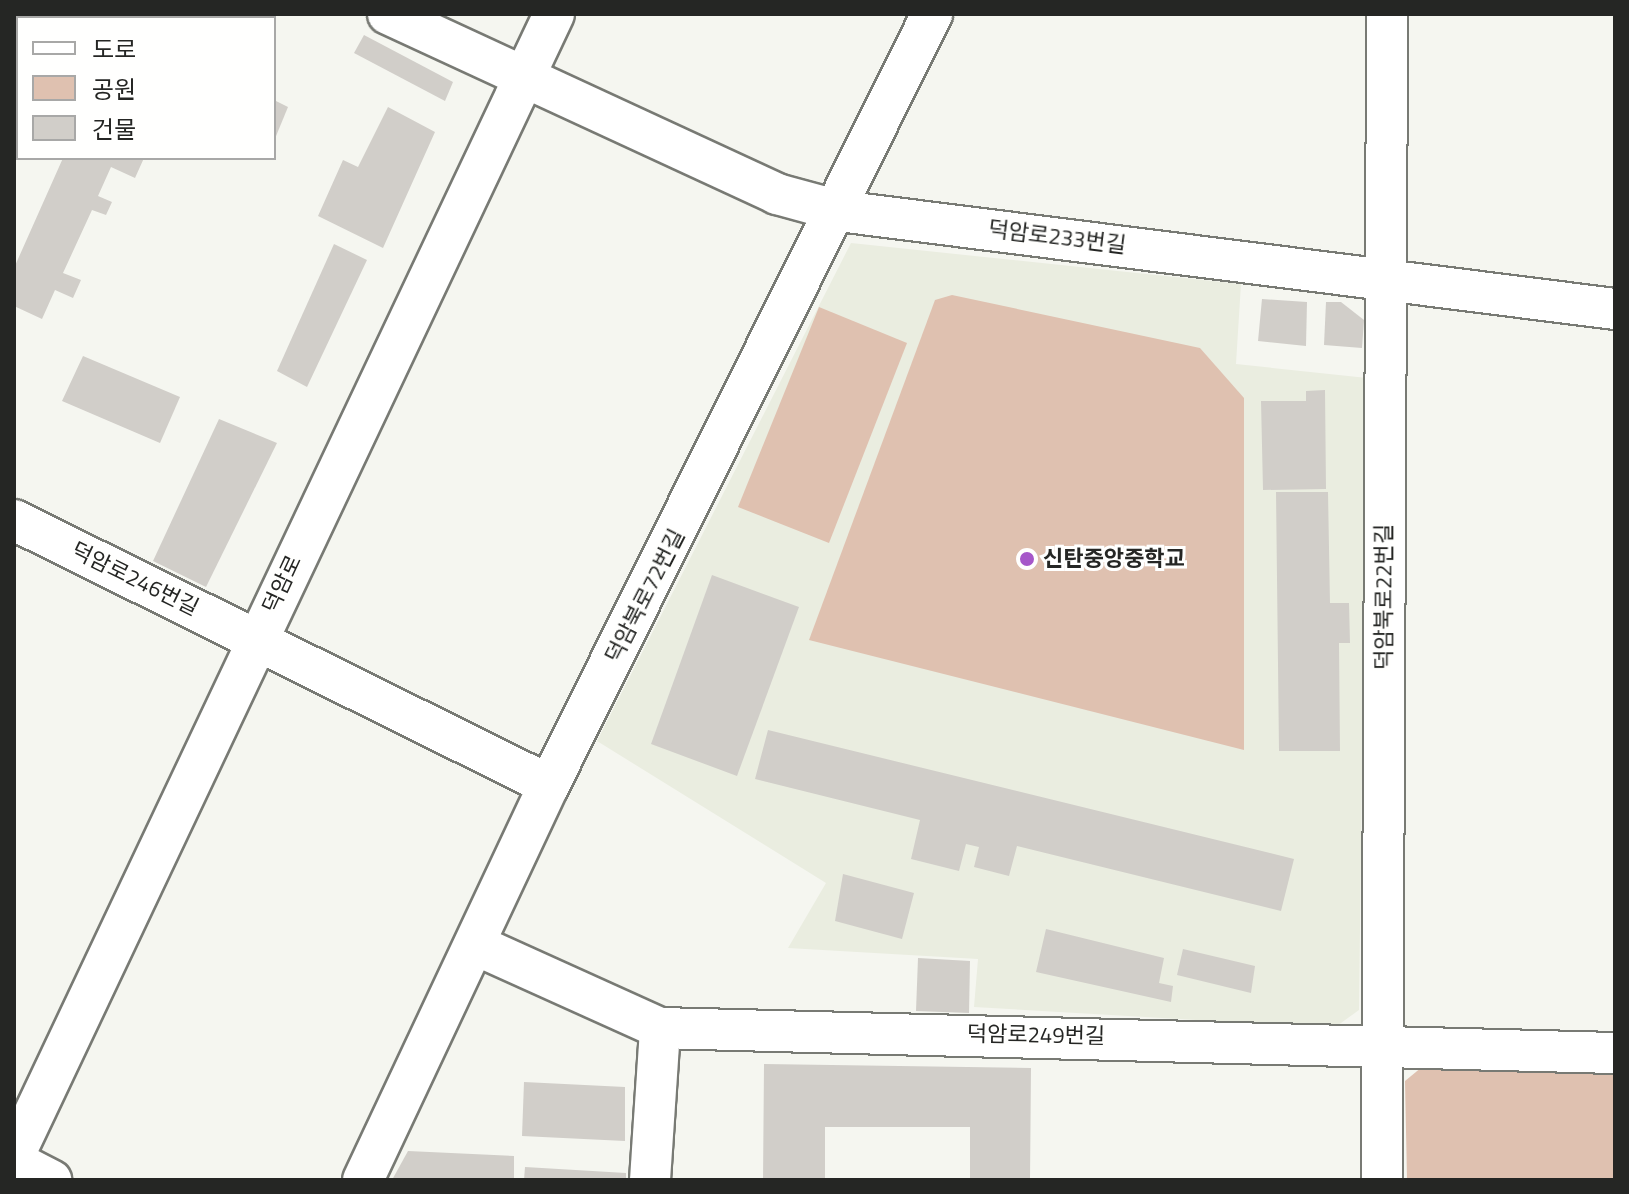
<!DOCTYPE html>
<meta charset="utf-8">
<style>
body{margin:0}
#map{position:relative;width:1629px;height:1194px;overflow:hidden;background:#f5f6f0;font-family:"Titillium Web","Noto Sans KR",sans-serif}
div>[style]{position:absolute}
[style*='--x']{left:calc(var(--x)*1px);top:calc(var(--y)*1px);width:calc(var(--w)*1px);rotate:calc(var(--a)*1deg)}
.built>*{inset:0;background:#eaede0}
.green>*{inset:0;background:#dfc1b0}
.building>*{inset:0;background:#d1cec9}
.roads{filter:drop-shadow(2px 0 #787a74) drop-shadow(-2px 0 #787a74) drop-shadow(0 2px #787a74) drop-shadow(0 -2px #787a74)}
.minor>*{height:40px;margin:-20px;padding:0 20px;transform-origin:20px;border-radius:20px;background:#fff}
.dots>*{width:22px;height:22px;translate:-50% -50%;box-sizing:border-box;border:4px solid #fffffe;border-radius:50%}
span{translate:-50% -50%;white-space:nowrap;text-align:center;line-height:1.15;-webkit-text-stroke:6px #fffffe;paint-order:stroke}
.street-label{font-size:22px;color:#252624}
.poi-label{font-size:22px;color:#252624;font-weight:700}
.left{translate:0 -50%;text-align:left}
.frame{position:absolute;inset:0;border:16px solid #252624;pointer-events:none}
.legend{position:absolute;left:16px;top:16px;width:260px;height:144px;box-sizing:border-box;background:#fffffe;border:2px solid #a8a8a7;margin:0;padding:10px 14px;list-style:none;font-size:24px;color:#252624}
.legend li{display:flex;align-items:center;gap:16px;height:40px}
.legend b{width:40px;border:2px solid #a8a8a7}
</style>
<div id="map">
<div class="built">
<i style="clip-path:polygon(851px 243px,1241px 284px,1236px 364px,1367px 378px,1359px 1010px,1334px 1028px,974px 1007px,978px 959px,788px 948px,826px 883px,597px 741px)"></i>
</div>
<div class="green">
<i style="clip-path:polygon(952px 295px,1200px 348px,1244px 398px,1244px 750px,809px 640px,935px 300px)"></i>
<i style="clip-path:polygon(819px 307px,907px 343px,829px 543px,738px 507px)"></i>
<i style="clip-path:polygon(1422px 1067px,1615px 1074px,1615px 1180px,1407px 1180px,1405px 1081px)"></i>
</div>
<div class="building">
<i style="clip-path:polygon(21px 14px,93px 14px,101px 18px,19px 18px)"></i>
<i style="clip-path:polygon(364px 35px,453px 82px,445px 101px,354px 53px)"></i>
<i style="clip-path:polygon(274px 100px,288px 107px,274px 141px)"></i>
<i style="clip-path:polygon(388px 107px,435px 132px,383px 248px,318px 216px,343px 160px,358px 167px)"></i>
<i style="clip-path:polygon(63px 158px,144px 158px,135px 178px,111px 167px,98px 196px,112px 202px,106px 215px,92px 210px,63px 273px,81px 280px,73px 298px,55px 290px,42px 319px,14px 306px,14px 268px)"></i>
<i style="clip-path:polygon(334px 244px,367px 260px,307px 387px,277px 371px)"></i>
<i style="clip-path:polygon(1262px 299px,1307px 302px,1306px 346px,1258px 341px)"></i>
<i style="clip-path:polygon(1326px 302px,1341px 302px,1364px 320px,1362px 348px,1324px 345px)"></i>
<i style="clip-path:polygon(83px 356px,180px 397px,160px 443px,62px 401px)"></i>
<i style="clip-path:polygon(1325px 390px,1326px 489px,1263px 490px,1261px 401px,1306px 401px,1306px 391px)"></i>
<i style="clip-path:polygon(219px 419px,277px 443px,206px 587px,153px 561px)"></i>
<i style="clip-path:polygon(1276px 492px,1328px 492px,1330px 603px,1349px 603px,1350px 643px,1339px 643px,1340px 751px,1279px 751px)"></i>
<i style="clip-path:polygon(712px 575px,799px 607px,737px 776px,651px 744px)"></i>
<i style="clip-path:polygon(768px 730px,1294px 859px,1281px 911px,1017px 846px,1009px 876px,974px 867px,979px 847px,966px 844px,959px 871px,911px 859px,920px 820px,755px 779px)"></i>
<i style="clip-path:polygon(843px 874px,914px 893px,902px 939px,835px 921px)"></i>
<i style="clip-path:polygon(1046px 929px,1164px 958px,1159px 983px,1173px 986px,1171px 1002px,1036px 972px)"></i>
<i style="clip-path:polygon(1183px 949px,1255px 966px,1251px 993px,1177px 975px)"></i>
<i style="clip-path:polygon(918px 958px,970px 961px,969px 1013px,916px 1011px)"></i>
<i style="clip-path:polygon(764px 1064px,1031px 1068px,1030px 1180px,970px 1180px,970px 1127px,825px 1127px,825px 1180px,763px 1180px)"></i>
<i style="clip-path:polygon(524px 1082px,625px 1087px,625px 1141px,522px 1136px)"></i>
<i style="clip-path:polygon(408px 1151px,514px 1156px,514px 1180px,392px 1180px)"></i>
<i style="clip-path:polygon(525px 1167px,626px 1173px,626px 1180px,524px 1180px)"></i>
</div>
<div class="roads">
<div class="minor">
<i style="--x:388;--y:14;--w:429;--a:24.8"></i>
<i style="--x:777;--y:194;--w:64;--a:15.3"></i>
<i style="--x:839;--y:211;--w:782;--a:7.2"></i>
<i style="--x:14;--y:520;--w:597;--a:26.35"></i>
<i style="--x:476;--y:945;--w:202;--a:24.3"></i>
<i style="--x:660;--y:1028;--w:955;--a:1.5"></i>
<i style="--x:14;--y:1156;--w:1263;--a:-64.69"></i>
<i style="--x:14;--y:1161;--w:42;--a:27.2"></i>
<i style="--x:363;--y:1180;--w:437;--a:-64.8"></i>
<i style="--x:549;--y:785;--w:861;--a:-63.58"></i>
<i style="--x:650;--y:1180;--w:152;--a:-86.2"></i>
<i style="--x:1382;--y:1180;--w:1166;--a:-89.75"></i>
</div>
</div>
<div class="dots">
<i style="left:1027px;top:559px;background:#a657c9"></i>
</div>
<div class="street-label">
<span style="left:1057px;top:237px;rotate:7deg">덕암로233번길</span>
<span style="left:135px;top:579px;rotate:26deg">덕암로246번길</span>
<span style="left:282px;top:584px;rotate:-65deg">덕암로</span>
<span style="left:645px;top:596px;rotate:-63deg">덕암북로72번길</span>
<span style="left:1384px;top:597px;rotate:-90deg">덕암북로22번길</span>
<span style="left:1036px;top:1035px;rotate:1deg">덕암로249번길</span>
</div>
<div class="poi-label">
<span class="left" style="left:1043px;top:559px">신탄중앙중학교</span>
</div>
<div class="frame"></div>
<ul class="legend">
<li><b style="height:10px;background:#fff"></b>도로</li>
<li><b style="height:22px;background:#dfc1b0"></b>공원</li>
<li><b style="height:22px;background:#d1cec9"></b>건물</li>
</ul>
</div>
